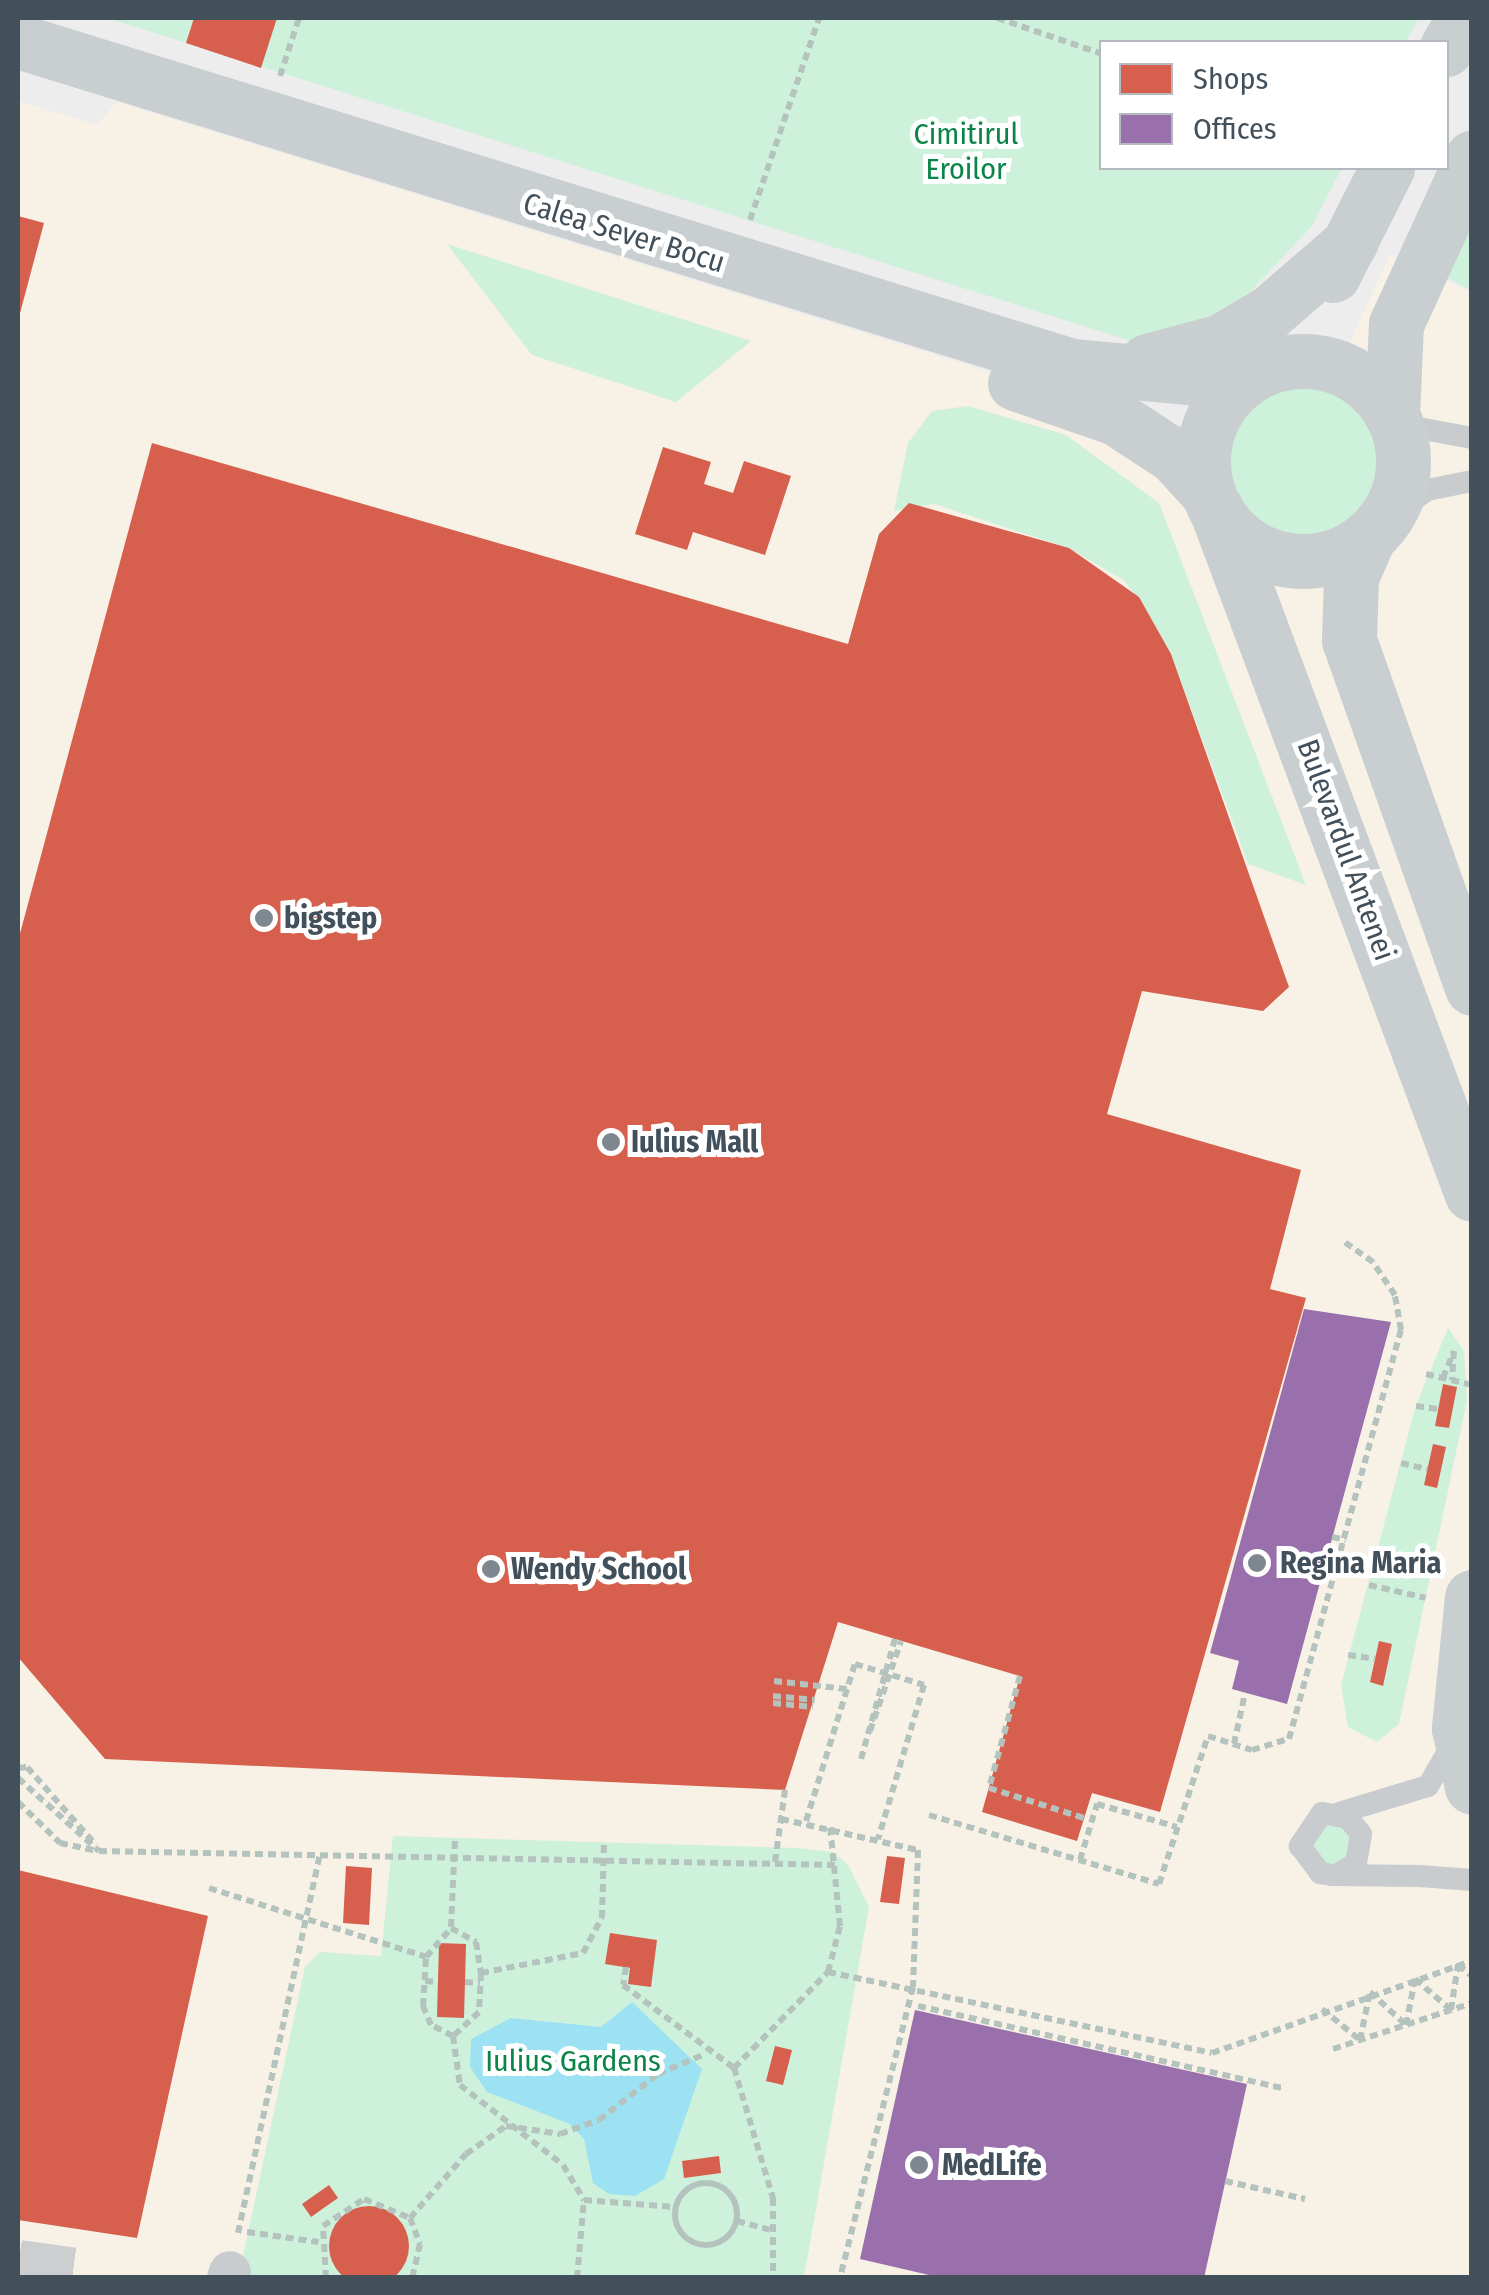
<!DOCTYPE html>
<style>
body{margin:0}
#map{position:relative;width:1489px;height:2295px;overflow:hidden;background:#eeeded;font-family:"Fira Sans Condensed",sans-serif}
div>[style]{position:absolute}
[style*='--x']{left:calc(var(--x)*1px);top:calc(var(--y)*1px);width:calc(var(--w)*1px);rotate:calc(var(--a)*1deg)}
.commercial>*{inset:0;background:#f7f1e6}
.green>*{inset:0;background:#cef1db}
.round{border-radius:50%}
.water>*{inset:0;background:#9de2f3}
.shops>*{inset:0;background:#d6604d}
.offices>*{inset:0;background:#9970ab}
.secondary-tunnel>*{height:55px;margin-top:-27.5px;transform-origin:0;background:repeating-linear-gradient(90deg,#ccced0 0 55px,transparent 0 83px)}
.path>*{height:6px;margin-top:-3px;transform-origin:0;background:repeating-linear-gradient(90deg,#b4c3be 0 8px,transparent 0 13px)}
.path>.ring{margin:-3px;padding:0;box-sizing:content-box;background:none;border:6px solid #b4c3be;border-radius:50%}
.lane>*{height:22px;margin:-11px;padding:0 11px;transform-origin:11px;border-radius:11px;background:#c8cccf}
.street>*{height:42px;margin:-21px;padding:0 21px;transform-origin:21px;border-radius:21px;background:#c8cccf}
.secondary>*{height:55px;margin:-27.5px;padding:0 27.5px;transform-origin:27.5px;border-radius:27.5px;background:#c9ced1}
.secondary>.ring{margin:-27.5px;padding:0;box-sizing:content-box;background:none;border:55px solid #c9ced1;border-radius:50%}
.dots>*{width:28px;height:28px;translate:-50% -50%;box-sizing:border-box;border:5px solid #fff;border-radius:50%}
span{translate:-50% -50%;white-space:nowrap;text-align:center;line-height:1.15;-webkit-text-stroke:10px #fff;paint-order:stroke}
.park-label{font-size:30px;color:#0b8547}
.street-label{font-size:30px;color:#42505c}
.poi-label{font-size:30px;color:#42505c;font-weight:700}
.left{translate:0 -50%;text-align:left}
.frame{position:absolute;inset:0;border:20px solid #42505c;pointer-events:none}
.legend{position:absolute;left:1099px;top:40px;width:350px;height:130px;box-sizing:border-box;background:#fff;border:2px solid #b3b9be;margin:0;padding:12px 18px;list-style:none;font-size:30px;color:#42505c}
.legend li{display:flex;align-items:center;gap:20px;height:50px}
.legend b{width:50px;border:2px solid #b3b9be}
</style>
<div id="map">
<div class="commercial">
<i style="clip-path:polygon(18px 101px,97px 125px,117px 102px,1294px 466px,1390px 254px,1471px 292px,1471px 2277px,18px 2277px)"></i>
</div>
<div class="green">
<i style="clip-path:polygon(107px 18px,1419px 18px,1406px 42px,1102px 42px,1102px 168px,1342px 168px,1312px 226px,1250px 292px,1205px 319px,1131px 341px)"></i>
<i style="clip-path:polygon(1471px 211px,1471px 290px,1438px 274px)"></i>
<i style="clip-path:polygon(447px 244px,751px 341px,676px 402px,532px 355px)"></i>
<i class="round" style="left:1207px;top:362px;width:196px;height:196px"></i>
<i style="clip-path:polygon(968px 406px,1066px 435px,1159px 503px,1306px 885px,1248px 864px,1171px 654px,1125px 581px,1069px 548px,934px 504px,894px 511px,908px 443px,932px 411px)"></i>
<i style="clip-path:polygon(1448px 1328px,1464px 1351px,1467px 1400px,1399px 1724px,1377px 1742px,1348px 1727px,1341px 1685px,1416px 1405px)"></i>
<i style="clip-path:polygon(1335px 1817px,1357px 1844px,1334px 1871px,1304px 1843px)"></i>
<i style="clip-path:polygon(393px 1836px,799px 1848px,833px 1852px,848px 1865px,869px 1907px,804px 2277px,212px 2278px,241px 2265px,305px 1967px,320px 1952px,381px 1956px)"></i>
</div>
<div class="water">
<i style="clip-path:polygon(632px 2002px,702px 2069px,664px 2179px,635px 2196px,609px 2194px,593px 2183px,584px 2139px,570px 2124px,487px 2092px,470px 2067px,471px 2039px,511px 2018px,601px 2027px)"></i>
</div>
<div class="shops">
<i style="clip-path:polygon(194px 18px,277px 18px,261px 68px,186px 43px)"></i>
<i style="clip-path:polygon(18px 216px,44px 223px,19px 317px,18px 317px)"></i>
<i style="clip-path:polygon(152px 443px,848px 644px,879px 534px,909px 503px,1069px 548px,1139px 597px,1171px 654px,1289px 987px,1263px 1011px,1142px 991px,1107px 1114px,1301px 1170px,1270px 1289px,1306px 1298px,1160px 1812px,1092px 1793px,1077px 1841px,982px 1812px,1020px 1676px,838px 1622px,785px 1790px,105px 1759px,18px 1657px,18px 941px)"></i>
<i style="clip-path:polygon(663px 447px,711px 462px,704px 484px,733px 493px,744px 461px,791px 476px,765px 555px,693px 532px,687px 550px,635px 534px)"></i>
<i style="clip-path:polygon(1443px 1384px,1457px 1387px,1449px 1428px,1435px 1426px)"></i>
<i style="clip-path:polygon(1433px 1444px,1446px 1447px,1437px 1488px,1424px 1485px)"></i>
<i style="clip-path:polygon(1379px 1641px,1392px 1644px,1383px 1686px,1370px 1682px)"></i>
<i style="clip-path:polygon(887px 1856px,905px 1858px,899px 1904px,880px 1902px)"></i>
<i style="clip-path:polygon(346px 1866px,372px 1868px,369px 1925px,343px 1923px)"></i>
<i style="clip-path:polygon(18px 1870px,208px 1916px,137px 2238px,18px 2220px)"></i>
<i style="clip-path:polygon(610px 1933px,657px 1940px,651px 1987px,628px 1984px,630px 1968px,605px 1964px)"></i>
<i style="clip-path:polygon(439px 1943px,466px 1944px,464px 2018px,437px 2017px)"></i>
<i style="clip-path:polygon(775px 2046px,792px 2050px,783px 2085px,766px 2081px)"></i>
<i style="clip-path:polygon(719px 2156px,721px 2173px,684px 2178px,682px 2161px)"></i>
<i style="clip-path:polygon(329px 2185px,338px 2198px,311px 2217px,302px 2204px)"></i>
<i class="round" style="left:329px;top:2206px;width:80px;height:80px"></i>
</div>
<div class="offices">
<i style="clip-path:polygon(1304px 1309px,1391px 1322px,1287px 1704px,1232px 1689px,1239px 1661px,1210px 1653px)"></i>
<i style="clip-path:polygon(915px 2010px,1247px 2084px,1204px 2278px,942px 2278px,860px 2259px)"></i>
</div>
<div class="secondary-tunnel">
<i style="--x:18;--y:2267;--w:81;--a:7.8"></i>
</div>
<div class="path">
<i style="--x:997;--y:18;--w:111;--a:18.9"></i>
<i style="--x:280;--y:76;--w:61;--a:-71.9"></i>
<i style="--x:750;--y:220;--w:213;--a:-71.1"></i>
<i style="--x:1426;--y:1374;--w:47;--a:13.4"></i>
<i style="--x:1443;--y:1378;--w:29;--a:-68"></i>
<i style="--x:1454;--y:1351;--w:29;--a:94"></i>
<i style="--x:1416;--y:1406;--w:22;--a:8"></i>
<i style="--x:1401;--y:1463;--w:27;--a:13"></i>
<i style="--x:1332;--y:1537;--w:14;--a:12"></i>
<i style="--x:1369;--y:1585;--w:58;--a:12.8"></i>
<i style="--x:1348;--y:1655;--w:27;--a:8"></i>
<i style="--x:1020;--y:1676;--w:116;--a:105.5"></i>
<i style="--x:989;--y:1788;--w:100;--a:17.5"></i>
<i style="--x:774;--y:1681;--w:73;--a:6.3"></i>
<i style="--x:773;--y:1696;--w:42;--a:5.4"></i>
<i style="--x:773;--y:1703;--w:40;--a:5.7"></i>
<i style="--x:870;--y:1731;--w:95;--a:-71"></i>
<i style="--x:1234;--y:1744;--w:52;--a:-77.8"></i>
<i style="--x:861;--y:1759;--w:125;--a:-74.2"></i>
<i style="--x:18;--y:1768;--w:9;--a:-6"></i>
<i style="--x:27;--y:1767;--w:104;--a:48.5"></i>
<i style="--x:18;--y:1778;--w:109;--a:42"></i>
<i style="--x:99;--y:1851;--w:736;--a:1.09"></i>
<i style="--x:18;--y:1802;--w:59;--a:44.3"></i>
<i style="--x:60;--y:1843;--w:35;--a:12"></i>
<i style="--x:929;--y:1815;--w:240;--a:16.7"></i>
<i style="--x:1159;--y:1884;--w:156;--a:-71.7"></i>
<i style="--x:1208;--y:1736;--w:46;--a:17.7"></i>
<i style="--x:1252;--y:1750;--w:39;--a:-17"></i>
<i style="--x:1289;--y:1739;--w:424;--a:-74.7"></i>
<i style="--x:1401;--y:1330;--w:36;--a:-100"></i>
<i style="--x:1395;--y:1295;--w:40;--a:-124"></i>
<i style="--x:1373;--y:1262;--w:39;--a:-145"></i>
<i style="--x:781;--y:1819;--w:140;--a:12.8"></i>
<i style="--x:918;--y:1850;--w:137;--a:92.1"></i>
<i style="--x:913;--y:1987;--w:300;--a:104.1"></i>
<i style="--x:806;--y:1821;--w:164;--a:-72.7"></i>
<i style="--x:855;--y:1664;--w:72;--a:16.9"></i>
<i style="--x:924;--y:1685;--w:161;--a:106.6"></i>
<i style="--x:1080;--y:1860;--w:59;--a:-73.1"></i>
<i style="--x:1097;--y:1804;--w:83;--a:16"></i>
<i style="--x:775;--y:1862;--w:73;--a:-82.1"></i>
<i style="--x:209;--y:1888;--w:228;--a:17.6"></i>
<i style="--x:451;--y:1927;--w:88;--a:-87.4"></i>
<i style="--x:451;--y:1928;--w:29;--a:29"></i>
<i style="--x:476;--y:1942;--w:31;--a:81"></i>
<i style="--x:481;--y:1973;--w:39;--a:93"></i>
<i style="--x:479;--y:2012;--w:35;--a:137"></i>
<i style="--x:453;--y:2036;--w:25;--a:-153"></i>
<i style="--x:431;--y:2025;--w:21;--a:-113"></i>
<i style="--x:423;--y:2006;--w:49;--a:-86.5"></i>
<i style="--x:426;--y:1957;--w:38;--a:-49"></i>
<i style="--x:626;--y:1967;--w:18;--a:99"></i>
<i style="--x:623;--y:1985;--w:139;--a:36.8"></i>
<i style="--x:734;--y:2068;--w:136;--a:73.3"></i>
<i style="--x:773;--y:2198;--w:80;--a:90"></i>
<i style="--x:828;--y:1972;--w:392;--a:11.9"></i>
<i style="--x:1212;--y:2053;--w:276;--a:-19.5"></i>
<i style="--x:481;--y:1973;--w:104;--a:-11.1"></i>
<i style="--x:583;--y:1953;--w:40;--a:-62"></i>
<i style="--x:602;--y:1918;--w:74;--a:-88.5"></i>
<i style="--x:425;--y:1981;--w:13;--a:4"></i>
<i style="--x:465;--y:1982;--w:15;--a:4"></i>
<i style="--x:918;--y:2006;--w:377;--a:12.7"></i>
<i style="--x:1322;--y:2009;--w:49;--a:39.2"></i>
<i style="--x:1360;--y:2040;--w:49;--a:-78.2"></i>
<i style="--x:1370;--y:1992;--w:49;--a:42.5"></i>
<i style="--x:1406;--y:2025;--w:47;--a:-78.9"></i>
<i style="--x:1415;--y:1979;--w:48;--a:40.7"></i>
<i style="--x:1451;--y:2010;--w:46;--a:-81.2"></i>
<i style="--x:1458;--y:1965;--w:18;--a:38"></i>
<i style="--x:453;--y:2036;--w:49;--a:81.9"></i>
<i style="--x:460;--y:2085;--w:130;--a:37.8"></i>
<i style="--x:563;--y:2165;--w:41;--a:59"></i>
<i style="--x:584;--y:2200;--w:91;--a:4.4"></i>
<i style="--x:1333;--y:2049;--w:146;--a:-18.3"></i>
<i style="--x:734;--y:2068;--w:134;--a:-45.6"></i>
<i style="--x:828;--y:1972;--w:48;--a:-75.4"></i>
<i style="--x:840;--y:1926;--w:101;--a:-95.7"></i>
<i style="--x:1225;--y:2181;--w:82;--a:12.7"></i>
<i class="ring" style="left:675px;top:2183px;width:56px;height:56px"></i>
<i style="--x:410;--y:2218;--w:85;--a:-48.8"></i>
<i style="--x:466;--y:2154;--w:49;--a:-35"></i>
<i style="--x:506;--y:2126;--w:55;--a:8.4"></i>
<i style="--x:560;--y:2134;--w:41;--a:-19.7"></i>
<i style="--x:599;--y:2120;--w:75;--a:-37.9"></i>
<i style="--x:658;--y:2074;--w:51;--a:-23.1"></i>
<i style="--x:737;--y:2221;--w:34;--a:15"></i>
<i style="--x:247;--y:2232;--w:72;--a:8"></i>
<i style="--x:238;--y:2233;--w:388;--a:-77.8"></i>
<i style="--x:326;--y:2278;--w:52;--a:-93.3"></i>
<i style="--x:323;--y:2226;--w:49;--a:-33.4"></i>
<i style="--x:364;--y:2199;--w:50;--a:22.4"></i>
<i style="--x:410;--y:2218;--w:28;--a:69"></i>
<i style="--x:420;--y:2244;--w:35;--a:103"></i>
<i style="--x:577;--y:2278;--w:78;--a:-84.9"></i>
</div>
<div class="lane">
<i style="--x:1396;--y:424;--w:77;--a:10.4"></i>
<i style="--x:1382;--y:523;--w:56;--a:-36.3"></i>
<i style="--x:1427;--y:490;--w:46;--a:-11.3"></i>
<i style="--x:1339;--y:1813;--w:93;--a:-16.9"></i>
<i style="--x:1428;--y:1786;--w:48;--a:-59.7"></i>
<i style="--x:1338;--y:1874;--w:21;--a:-31"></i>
<i style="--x:1356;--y:1863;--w:29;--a:-80"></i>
<i style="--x:1361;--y:1834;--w:21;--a:-129"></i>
<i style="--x:1348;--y:1818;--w:26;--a:-169"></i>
<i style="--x:1322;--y:1813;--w:40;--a:124"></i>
<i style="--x:1300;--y:1846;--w:34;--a:53"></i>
<i style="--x:1320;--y:1873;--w:12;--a:9"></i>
<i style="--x:1332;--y:1875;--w:88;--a:0.7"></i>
<i style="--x:1420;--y:1876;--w:52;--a:4.4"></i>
</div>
<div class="street">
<i style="--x:228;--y:2278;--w:6;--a:-72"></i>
</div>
<div class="secondary">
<i style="--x:18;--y:41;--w:1103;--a:17.14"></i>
<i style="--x:1072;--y:366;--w:170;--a:5.4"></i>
<i style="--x:1446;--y:49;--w:35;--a:-61"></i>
<i style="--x:1333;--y:275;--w:120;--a:-63.2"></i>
<i style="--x:1147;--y:361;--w:77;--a:-15.1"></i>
<i style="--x:1221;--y:341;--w:57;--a:-30.6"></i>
<i style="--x:1270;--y:312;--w:106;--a:-40.8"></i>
<i class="ring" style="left:1203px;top:361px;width:145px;height:145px"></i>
<i style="--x:1015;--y:383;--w:107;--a:19.1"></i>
<i style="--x:1116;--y:418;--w:69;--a:33.2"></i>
<i style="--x:1174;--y:456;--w:50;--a:47.4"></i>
<i style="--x:1392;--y:415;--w:91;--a:-87.5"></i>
<i style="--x:1396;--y:324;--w:183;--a:-65.4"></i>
<i style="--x:1216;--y:509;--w:731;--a:69.51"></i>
<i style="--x:1369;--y:536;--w:45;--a:113.7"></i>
<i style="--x:1351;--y:577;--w:63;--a:91.8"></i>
<i style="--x:1349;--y:640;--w:369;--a:70.5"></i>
<i style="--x:1472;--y:1597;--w:132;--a:95.7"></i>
<i style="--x:1459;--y:1728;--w:60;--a:77.6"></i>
</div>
<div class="dots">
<i style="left:264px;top:918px;background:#7e878f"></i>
<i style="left:611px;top:1142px;background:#7e878f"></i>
<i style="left:1257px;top:1563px;background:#7e878f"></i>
<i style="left:491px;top:1569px;background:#7e878f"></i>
<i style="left:919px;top:2165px;background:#7e878f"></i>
</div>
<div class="park-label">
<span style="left:966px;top:151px">Cimitirul<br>Eroilor</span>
<span style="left:573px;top:2061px">Iulius Gardens</span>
</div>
<div class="street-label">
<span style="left:624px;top:233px;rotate:17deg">Calea Sever Bocu</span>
<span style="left:1346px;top:850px;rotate:70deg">Bulevardul Antenei</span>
</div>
<div class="poi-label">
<span class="left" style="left:284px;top:918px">bigstep</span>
<span class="left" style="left:631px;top:1142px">Iulius Mall</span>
<span class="left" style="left:1280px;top:1563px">Regina Maria</span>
<span class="left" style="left:511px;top:1569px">Wendy School</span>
<span class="left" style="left:942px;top:2165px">MedLife</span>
</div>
<div class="frame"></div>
<ul class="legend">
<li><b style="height:28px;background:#d6604d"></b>Shops</li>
<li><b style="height:28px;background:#9970ab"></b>Offices</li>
</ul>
</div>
